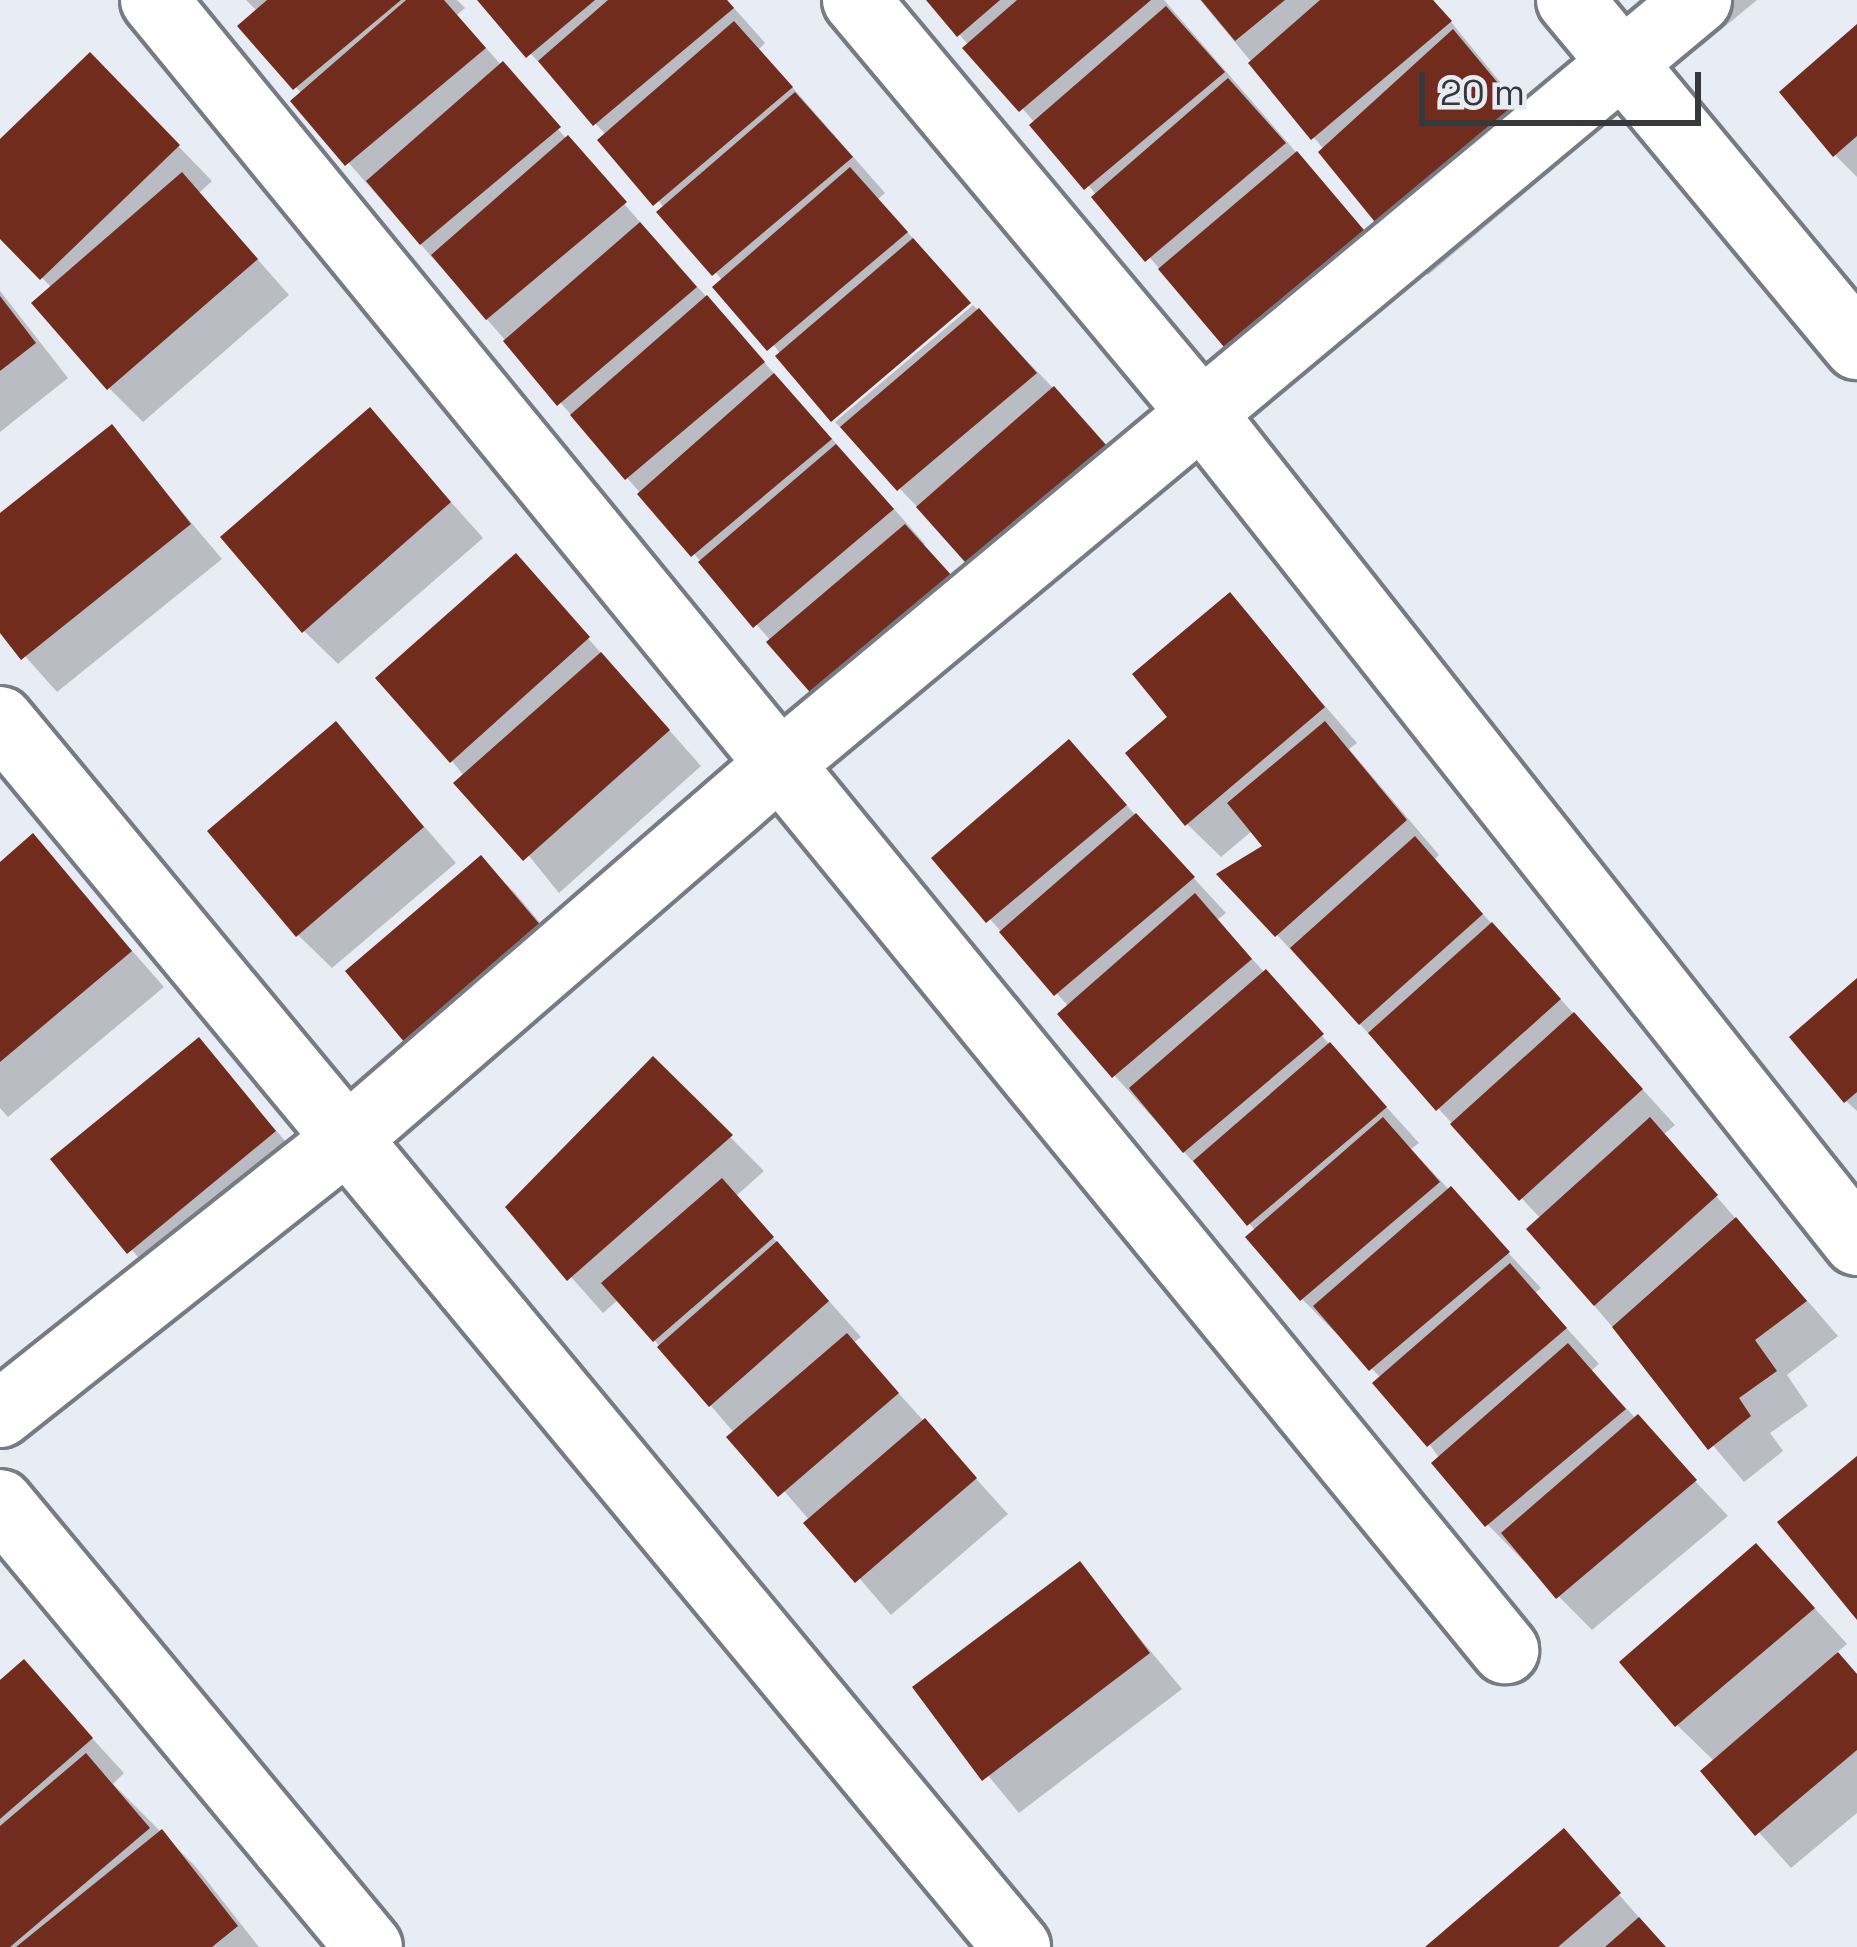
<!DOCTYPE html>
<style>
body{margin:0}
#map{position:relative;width:1857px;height:1947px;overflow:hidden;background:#e8ecf4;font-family:"Space Grotesk",sans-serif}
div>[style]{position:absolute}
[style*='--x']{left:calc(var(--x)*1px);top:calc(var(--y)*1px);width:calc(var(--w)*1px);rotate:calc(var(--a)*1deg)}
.shadow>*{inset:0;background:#0003}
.building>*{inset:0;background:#722c1d}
.roads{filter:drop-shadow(3px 0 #787b83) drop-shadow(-3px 0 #787b83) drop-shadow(0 3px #787b83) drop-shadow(0 -3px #787b83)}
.street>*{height:66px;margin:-33px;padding:0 33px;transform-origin:33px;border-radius:33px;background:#fff}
span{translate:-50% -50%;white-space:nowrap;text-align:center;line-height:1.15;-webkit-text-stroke:12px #e8ecf4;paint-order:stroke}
.scale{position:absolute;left:1419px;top:72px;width:282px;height:54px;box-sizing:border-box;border:6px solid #36383b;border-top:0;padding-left:15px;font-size:36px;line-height:42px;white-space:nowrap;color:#36383b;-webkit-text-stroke:9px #e8ecf4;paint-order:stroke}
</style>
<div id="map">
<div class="shadow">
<i style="clip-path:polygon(246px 0,457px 0,465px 8px,457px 15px,925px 544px,771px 641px,294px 101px,302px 94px,241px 26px,258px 12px)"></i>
<i style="clip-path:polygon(481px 0,727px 0,765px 43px,759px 49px,885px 193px,878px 199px,969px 301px,831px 417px,607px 136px)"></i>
<i style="clip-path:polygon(930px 0,1164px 0,1406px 279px,1181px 294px)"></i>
<i style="clip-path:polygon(1200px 0,1433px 0,1564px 160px,1428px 275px)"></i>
<i style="clip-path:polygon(1655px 0,1757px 0,1700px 47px)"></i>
<i style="clip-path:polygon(1857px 28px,1857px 177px,1835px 155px)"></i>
<i style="clip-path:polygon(124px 90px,212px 181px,199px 193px,289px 295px,143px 422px,109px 388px,53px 289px,0 235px,0 143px)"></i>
<i style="clip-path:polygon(0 291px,68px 378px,0 432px)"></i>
<i style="clip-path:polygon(973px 305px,1088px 424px,1145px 488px,933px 523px,835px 422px)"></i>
<i style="clip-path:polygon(370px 411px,483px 538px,338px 664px,304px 631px)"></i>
<i style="clip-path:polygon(111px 428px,222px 559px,57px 692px,0 628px,0 517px)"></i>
<i style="clip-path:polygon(516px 557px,701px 766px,559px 893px,452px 761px)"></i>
<i style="clip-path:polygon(1230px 596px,1357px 743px,1349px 749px,1439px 855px,1434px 860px,1675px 1125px,1663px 1135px,1838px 1336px,1787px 1375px,1808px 1406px,1770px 1433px,1783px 1451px,1744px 1482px,1530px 1230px,1541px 1219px,1277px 935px,1267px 847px,1253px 830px,1221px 857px,1187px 824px,1172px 717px)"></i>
<i style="clip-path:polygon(336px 725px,456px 863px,332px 968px,298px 935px)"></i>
<i style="clip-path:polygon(1069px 743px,1226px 913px,1217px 920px,1419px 1143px,1411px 1149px,1541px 1288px,1535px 1293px,1599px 1364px,1591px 1371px,1728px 1516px,1592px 1630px,1488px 1525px,1382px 1379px,1302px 1299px,1256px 1231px,1114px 1075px,1069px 1007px,935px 858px)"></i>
<i style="clip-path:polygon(33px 838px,164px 987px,8px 1117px,0 1108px,0 865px)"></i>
<i style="clip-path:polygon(481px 859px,515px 893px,579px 969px)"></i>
<i style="clip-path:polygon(1857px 981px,1857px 1111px,1846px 1101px)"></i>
<i style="clip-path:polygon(198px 1041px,308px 1167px,163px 1286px,54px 1160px)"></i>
<i style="clip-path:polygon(653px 1060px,764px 1171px,736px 1196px,861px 1337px,853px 1343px,1008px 1514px,891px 1615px,619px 1299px,603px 1313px,509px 1207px)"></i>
<i style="clip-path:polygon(1079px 1565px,1182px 1689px,1019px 1813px,916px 1688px)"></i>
<i style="clip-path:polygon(1790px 1581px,1847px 1644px,1835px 1654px,1857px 1676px,1857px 1813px,1791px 1868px,1704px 1771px,1715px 1762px,1677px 1725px)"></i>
<i style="clip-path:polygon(23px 1663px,124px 1773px,113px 1784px,196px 1867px,259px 1947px,0 1947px,0 1684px)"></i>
<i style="clip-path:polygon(1564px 1832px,1665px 1947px,1430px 1947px)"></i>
</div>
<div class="building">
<i style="clip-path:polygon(267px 0,401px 0,293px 90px,237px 26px)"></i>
<i style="clip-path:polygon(406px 0,444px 0,486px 48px,345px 166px,290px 101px)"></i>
<i style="clip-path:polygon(477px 0,595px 0,526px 58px)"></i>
<i style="clip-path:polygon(608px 0,727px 0,734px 8px,593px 126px,538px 61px)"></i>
<i style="clip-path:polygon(926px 0,1000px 0,957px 37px)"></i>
<i style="clip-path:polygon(1017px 0,1151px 0,1019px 112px,962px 48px)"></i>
<i style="clip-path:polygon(1201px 0,1285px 0,1235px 41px)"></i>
<i style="clip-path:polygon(1320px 0,1433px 0,1452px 21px,1311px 140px,1248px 63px)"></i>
<i style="clip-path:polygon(1166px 6px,1225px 72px,1084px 190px,1029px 125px)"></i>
<i style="clip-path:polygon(734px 21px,793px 87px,653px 206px,597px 140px)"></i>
<i style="clip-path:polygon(1857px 24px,1857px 136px,1833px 157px,1779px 92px)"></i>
<i style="clip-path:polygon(1453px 29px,1532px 124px,1392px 243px,1318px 152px)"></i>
<i style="clip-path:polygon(90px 52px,180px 145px,40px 280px,0 239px,0 139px)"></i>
<i style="clip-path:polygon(503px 61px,561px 127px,420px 245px,366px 181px)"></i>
<i style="clip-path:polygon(1228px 78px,1286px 143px,1145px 262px,1091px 197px)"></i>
<i style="clip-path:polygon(795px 92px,853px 157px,712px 276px,656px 212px)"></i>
<i style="clip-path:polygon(568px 135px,627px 202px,486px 320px,431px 255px)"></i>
<i style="clip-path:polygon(1297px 151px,1375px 243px,1235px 360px,1158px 269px)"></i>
<i style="clip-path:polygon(850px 167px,908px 232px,767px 351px,712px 287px)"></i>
<i style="clip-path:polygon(182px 172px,258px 259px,107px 390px,31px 303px)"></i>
<i style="clip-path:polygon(640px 222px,697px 287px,557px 406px,503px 341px)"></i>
<i style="clip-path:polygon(913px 238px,971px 303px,831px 422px,775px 356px)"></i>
<i style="clip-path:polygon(707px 295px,765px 362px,625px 480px,570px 415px)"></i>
<i style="clip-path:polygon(0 296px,36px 343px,0 371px)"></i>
<i style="clip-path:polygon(979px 308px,1037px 373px,897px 491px,840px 427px)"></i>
<i style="clip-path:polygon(774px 373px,832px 439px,691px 557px,637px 494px)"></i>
<i style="clip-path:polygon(1054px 386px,1113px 453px,973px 571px,916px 507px)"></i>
<i style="clip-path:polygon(370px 407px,451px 502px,302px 633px,220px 537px)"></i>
<i style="clip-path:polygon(112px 424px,191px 524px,21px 660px,0 633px,0 513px)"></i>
<i style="clip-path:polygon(836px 444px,894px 509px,753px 628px,698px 562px)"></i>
<i style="clip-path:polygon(905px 524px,963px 588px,822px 706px,766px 642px)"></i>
<i style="clip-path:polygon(516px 553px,590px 637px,450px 763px,375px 678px)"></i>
<i style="clip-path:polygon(1230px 592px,1325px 707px,1185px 826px,1125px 753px,1167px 717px,1132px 674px)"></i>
<i style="clip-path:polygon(601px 652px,670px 730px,523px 861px,453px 783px)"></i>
<i style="clip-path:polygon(336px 721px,424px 827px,296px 937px,207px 831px)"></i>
<i style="clip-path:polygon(1325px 721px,1407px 820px,1275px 937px,1216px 874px,1262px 846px,1227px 803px)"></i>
<i style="clip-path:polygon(1069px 739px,1127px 805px,986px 923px,931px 858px)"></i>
<i style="clip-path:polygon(1136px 813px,1195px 877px,1054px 996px,999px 932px)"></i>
<i style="clip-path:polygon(33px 833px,132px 951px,0 1062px,0 862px)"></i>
<i style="clip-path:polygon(1415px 836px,1483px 914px,1359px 1025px,1290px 948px)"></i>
<i style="clip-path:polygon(481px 855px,547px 933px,410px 1049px,345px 971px)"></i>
<i style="clip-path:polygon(1195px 893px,1252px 959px,1112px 1078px,1057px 1014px)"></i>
<i style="clip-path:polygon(1492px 922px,1561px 999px,1436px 1111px,1368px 1033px)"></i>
<i style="clip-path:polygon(1266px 969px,1324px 1034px,1183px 1153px,1129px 1088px)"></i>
<i style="clip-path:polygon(1857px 978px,1857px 1092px,1844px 1103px,1789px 1037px)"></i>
<i style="clip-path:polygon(1574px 1012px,1643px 1089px,1519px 1201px,1450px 1124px)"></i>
<i style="clip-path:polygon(199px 1037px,276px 1131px,127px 1254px,50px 1159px)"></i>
<i style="clip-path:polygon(1330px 1042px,1387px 1107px,1247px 1226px,1193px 1161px)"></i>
<i style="clip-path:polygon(653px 1056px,733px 1135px,567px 1281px,505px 1207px)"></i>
<i style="clip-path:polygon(1383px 1117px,1440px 1182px,1300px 1301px,1245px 1237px)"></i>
<i style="clip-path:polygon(1650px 1117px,1718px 1195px,1594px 1306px,1526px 1229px)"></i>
<i style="clip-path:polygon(722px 1178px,774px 1237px,653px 1342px,601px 1283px)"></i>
<i style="clip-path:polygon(1451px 1186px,1510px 1252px,1369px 1371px,1313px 1306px)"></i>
<i style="clip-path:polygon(1736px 1217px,1807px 1301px,1755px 1340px,1777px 1371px,1739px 1398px,1751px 1416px,1708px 1450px,1612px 1327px)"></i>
<i style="clip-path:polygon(777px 1241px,829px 1301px,709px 1407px,657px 1347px)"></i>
<i style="clip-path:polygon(1510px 1263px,1567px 1328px,1427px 1447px,1372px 1383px)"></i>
<i style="clip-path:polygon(847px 1333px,899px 1393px,778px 1497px,726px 1437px)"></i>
<i style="clip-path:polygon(1568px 1343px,1626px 1409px,1485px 1527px,1431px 1463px)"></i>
<i style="clip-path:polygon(1638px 1414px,1697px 1480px,1556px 1599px,1501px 1533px)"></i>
<i style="clip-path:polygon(925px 1418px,977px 1478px,855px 1583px,803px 1523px)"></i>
<i style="clip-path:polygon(1857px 1456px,1857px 1620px,1777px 1522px)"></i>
<i style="clip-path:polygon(1756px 1543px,1815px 1608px,1675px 1727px,1619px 1662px)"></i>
<i style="clip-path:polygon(1080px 1561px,1150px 1653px,982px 1781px,912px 1687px)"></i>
<i style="clip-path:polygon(1838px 1652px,1857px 1674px,1857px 1750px,1755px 1836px,1700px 1771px)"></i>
<i style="clip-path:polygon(24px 1659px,93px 1738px,0 1819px,0 1680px)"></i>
<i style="clip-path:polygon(86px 1753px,150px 1828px,10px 1947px,0 1947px,0 1826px)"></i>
<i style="clip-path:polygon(1564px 1828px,1621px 1893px,1558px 1947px,1425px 1947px)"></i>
<i style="clip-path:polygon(162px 1829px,238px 1926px,212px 1947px,16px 1947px)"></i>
<i style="clip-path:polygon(1639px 1917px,1666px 1947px,1605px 1947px)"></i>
</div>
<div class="roads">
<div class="street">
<i style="--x:154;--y:0;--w:2133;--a:50.69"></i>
<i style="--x:856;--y:0;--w:542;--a:50.09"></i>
<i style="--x:1204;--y:416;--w:1053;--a:51.67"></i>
<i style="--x:1570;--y:0;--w:450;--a:50.3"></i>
<i style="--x:0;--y:720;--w:1594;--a:50.35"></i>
<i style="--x:0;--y:1414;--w:439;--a:-38.4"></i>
<i style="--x:344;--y:1141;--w:578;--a:-40.86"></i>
<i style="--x:781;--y:763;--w:1193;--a:-39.76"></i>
<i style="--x:0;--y:1503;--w:577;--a:50.27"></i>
</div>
</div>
<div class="scale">20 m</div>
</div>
